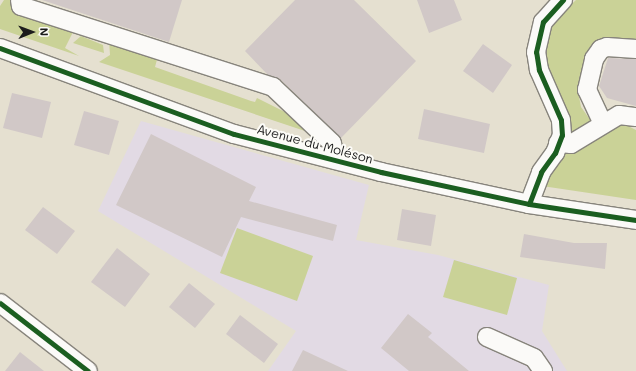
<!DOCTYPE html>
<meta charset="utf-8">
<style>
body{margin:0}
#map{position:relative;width:636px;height:371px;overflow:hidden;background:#e5e0d0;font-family:Mali,sans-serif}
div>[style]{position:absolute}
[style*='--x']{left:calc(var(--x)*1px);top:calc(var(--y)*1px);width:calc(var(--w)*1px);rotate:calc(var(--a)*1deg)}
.built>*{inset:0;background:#e2dae4}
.green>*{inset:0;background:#cad297}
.building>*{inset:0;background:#d1c8c7}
.roads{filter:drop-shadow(1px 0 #87847c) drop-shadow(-1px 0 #87847c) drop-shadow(0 1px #87847c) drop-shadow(0 -1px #87847c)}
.minor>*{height:18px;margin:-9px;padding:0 9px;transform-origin:9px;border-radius:9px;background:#fbfaf8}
.cycleway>*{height:5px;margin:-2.5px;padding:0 2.5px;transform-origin:2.5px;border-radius:2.5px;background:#1b5e20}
span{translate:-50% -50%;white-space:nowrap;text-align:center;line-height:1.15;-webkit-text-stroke:4px #fdfcf7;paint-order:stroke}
.street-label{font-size:13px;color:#1c1c1c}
.north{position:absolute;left:12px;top:12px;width:40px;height:40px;-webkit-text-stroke:3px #fdfcf7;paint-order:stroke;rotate:89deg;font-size:11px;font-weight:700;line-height:16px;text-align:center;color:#1c1c1c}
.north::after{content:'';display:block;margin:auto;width:14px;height:18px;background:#1c1c1c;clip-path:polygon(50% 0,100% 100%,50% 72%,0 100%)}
</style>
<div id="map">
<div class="built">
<i style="clip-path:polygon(141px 121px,369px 185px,356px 240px,438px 255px,549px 285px,542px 331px,567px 371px,268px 371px,296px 331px,98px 211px)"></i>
</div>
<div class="green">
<i style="clip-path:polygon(4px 0,13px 0,11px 7px,83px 31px,73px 32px,65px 48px,79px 56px,0 29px,0 6px)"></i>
<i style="clip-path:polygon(576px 0,636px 0,636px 45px,617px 41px,581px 81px,578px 91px,581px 107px,594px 125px,571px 135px,565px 108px,542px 56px,549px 25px)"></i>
<i style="clip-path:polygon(81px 36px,103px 45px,104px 53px,73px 43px)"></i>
<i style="clip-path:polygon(109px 40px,158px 56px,155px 67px,251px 101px,255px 102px,257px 98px,301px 120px,317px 135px,99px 62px,110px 55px)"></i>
<i style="clip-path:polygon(632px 121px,630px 127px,636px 130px,636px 200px,542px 186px,564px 155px,607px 128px)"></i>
<i style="clip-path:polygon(237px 228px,313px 256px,297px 301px,220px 273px)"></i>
<i style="clip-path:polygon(454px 260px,517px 278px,507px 315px,443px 297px)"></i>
</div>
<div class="building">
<i style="clip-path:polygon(42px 0,182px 0,169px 42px)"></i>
<i style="clip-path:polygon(295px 0,354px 0,416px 61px,341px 138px,280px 79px,268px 75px,245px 51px)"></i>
<i style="clip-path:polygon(417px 0,454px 0,462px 20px,429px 33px)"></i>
<i style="clip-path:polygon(483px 44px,512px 65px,493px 93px,463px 71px)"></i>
<i style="clip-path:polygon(608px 58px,636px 59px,636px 106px,607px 98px,599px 86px)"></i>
<i style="clip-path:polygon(12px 93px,51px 102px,42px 138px,3px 128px)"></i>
<i style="clip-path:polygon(424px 109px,490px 124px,484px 153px,418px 139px)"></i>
<i style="clip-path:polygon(84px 111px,119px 121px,109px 155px,74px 145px)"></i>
<i style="clip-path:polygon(151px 134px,256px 187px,249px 201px,337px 225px,333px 241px,241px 217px,222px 257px,116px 205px)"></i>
<i style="clip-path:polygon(43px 207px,75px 231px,57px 254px,25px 230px)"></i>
<i style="clip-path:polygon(402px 209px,436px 215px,431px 246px,397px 240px)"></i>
<i style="clip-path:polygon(524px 234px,574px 243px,607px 243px,605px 269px,520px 257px)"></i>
<i style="clip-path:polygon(117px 248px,150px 274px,125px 307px,91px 282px)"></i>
<i style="clip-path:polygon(189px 283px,215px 304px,195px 328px,169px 307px)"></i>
<i style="clip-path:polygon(408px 314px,432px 333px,428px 337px,469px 371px,409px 371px,381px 348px)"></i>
<i style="clip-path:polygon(240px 315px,278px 344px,264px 363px,226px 334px)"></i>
<i style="clip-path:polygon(303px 350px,348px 371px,292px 371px)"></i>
<i style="clip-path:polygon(20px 352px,44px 371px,5px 371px)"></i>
</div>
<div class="roads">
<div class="minor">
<i style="--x:20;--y:0;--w:6;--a:81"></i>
<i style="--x:21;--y:6;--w:265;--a:17.8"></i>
<i style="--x:273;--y:87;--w:81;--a:43.5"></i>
<i style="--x:332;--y:143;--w:17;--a:80"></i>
<i style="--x:0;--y:48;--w:249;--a:20.2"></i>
<i style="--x:234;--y:134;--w:152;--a:14.5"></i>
<i style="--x:381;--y:172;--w:151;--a:12.2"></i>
<i style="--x:529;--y:204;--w:108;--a:8.5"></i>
<i style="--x:603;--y:124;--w:38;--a:-115"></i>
<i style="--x:587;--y:90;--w:32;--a:-77"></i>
<i style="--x:594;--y:59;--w:12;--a:-55"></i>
<i style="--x:601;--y:49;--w:6;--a:-18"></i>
<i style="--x:607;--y:47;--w:29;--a:4"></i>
<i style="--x:558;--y:143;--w:13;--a:4"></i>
<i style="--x:571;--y:144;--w:56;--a:-31.1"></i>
<i style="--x:619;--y:115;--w:17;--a:7"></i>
<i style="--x:529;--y:204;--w:34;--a:-69"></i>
<i style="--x:541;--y:172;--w:24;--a:-54"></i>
<i style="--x:555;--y:153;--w:19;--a:-69"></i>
<i style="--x:562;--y:135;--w:15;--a:-94"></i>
<i style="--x:561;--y:120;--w:55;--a:-113.7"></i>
<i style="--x:539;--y:70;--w:18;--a:-99"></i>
<i style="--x:536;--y:52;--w:31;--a:-77"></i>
<i style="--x:543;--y:22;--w:30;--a:-48"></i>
<i style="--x:0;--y:303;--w:111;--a:37.7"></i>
<i style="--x:487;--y:337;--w:51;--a:24.1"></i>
<i style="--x:534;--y:358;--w:16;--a:55"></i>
</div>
</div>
<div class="cycleway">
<i style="--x:0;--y:48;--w:249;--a:20.2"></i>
<i style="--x:234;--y:134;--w:152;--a:14.5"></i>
<i style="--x:381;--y:172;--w:151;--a:12.2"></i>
<i style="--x:529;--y:204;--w:108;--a:8.5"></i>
<i style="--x:529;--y:204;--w:34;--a:-69"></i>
<i style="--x:541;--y:172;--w:24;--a:-54"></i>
<i style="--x:555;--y:153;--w:19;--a:-69"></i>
<i style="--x:562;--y:135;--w:15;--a:-94"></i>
<i style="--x:561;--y:120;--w:55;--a:-113.7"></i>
<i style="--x:539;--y:70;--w:18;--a:-99"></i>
<i style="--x:536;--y:52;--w:31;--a:-77"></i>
<i style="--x:543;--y:22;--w:30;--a:-48"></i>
<i style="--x:0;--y:303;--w:111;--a:37.7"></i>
</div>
<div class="street-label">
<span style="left:315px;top:144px;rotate:15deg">Avenue du Moléson</span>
</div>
<div class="north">N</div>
</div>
